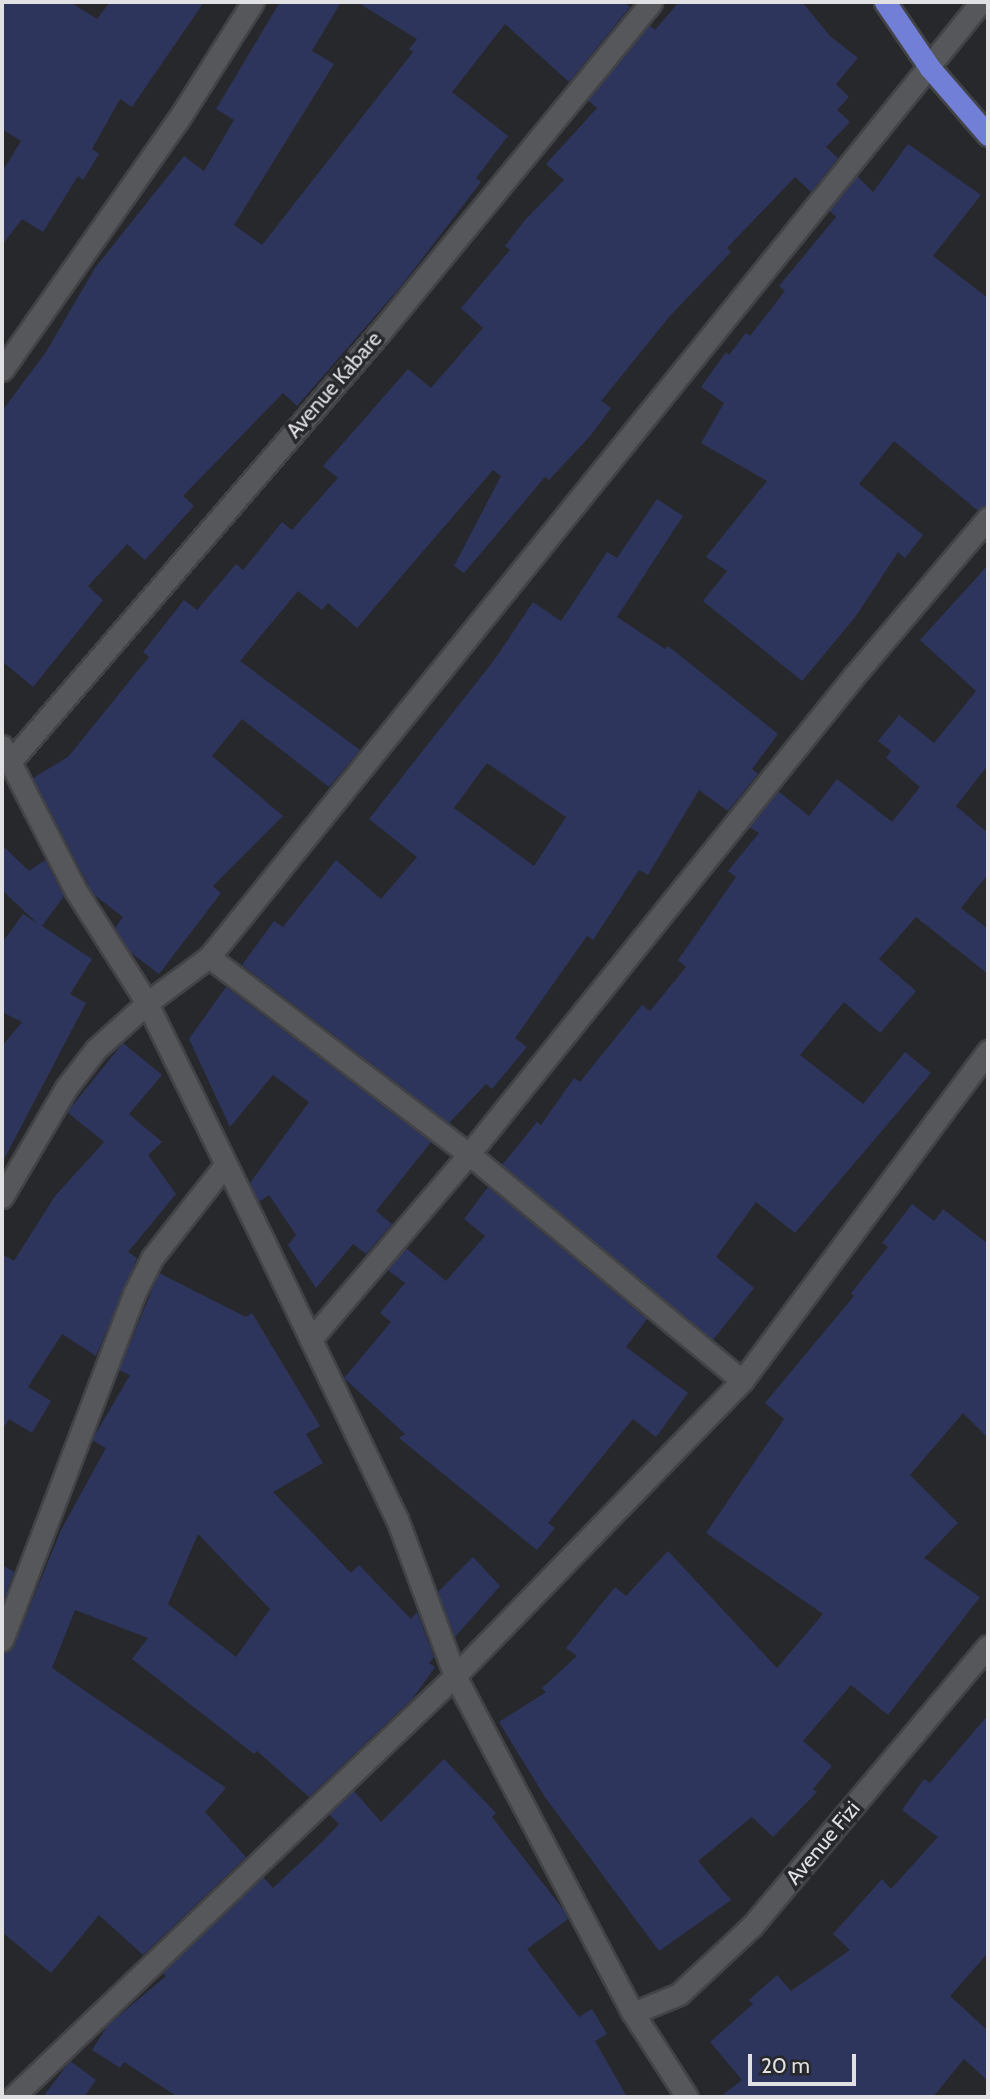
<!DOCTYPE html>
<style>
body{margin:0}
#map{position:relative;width:990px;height:2099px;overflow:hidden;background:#27282c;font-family:Cabin,sans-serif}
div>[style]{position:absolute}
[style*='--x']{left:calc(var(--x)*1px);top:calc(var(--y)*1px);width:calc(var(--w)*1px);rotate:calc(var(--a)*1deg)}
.building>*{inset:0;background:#2e355c}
.roads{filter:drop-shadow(2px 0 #424346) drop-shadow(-2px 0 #424346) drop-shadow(0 2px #424346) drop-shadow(0 -2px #424346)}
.minor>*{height:21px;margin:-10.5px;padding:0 10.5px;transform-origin:10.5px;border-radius:10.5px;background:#56575b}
.trunk>*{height:21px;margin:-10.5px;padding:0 10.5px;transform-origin:10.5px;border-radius:10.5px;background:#727fd7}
span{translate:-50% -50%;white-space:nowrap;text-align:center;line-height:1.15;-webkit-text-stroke:7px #27282c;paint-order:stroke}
.street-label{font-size:21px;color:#e1e1e4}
.frame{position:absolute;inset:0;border:4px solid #e1e1e4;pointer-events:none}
.scale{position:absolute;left:748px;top:2054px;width:108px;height:32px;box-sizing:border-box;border:4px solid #e1e1e4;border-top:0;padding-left:9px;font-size:21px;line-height:24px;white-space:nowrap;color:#e1e1e4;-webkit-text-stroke:5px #27282c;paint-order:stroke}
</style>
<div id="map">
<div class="building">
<i style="clip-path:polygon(2px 2px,70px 2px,97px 19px,110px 2px,204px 2px,132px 107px,120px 99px,92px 149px,99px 154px,83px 180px,78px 176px,43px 232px,22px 219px,2px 245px,2px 172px,21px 141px,2px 129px)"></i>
<i style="clip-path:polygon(280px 2px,341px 2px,312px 51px,334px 64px,234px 225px,262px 245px,413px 52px,409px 49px,417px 39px,357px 2px,624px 2px,630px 7px,569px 82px,505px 24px,452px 92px,508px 136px,476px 178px,481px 182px,402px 285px,297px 406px,283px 393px,183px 496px,194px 506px,145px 560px,127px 544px,88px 586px,103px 600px,33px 687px,2px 661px,2px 411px,46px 352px,95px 268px,184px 156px,204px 171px,234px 120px,216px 109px)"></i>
<i style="clip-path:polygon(679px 2px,802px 2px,830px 36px,858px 58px,836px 84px,849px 97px,837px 110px,850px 122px,826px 147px,838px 158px,811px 192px,795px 177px,727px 248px,731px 252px,669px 317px,601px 401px,611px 408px,591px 435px,549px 480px,545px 477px,464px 573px,454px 566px,501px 476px,493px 470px,357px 628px,328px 603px,322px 610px,298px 591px,240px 661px,360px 750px,329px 787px,242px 719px,212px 756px,283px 816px,213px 886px,221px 893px,159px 974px,130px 952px,115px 928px,123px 917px,93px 894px,33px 778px,68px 757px,149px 657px,143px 652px,184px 600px,197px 610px,236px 564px,243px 570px,282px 522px,292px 530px,338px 478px,323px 466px,408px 369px,431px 388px,483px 328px,461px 308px,510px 250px,505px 246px,525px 220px,564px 180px,546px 164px,597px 108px,588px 100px,649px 25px,655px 30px)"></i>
<i style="clip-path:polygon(908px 144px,981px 195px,933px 256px,988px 298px,988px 505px,977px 510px,894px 441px,859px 484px,923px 535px,905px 558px,898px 552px,856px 616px,802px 681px,703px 601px,727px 571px,706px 557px,767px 481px,701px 443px,724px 403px,701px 387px,726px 352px,729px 355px,746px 333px,750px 336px,785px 291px,779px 286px,836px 217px,829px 210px,857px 176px,873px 192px)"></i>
<i style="clip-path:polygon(evenodd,657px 499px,683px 516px,617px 617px,665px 649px,668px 646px,778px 734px,752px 769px,758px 774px,728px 811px,699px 790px,648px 875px,639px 870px,593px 940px,587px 936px,515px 1038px,527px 1047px,492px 1089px,486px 1084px,449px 1123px,242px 965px,274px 921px,283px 927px,336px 860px,381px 899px,417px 857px,369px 819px,495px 659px,533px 602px,561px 621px,607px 552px,617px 558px,657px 499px,487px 763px,566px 817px,534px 866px,454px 808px,487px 763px)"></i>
<i style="clip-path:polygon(988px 565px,988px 765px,956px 806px,988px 833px,988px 874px,961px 908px,988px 929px,988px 974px,916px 917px,879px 959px,916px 991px,880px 1033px,844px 1002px,800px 1055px,863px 1104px,905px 1052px,931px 1073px,795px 1233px,756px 1202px,716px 1257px,754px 1288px,713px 1340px,502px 1165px,537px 1122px,541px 1125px,574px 1078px,580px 1082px,642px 1005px,650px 1011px,686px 967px,678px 960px,736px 877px,728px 871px,759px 833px,749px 827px,778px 791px,809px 816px,837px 779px,892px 822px,920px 787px,886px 758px,891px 751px,878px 741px,899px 715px,934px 743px,976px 691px,920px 640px)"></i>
<i style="clip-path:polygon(2px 845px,29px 871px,45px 860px,64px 896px,42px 926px,92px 959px,70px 994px,86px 1003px,2px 1163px,2px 1046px,22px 1022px,2px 1012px,2px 943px,23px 914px,38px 924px,2px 890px)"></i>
<i style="clip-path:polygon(226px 987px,431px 1142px,376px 1211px,392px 1224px,366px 1254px,353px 1244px,316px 1288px,288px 1245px,296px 1235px,269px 1195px,259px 1202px,250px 1183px,309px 1102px,273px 1075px,230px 1127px,189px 1039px)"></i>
<i style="clip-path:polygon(123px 1043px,162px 1075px,129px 1114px,162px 1142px,148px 1155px,176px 1194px,128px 1252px,137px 1258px,96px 1356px,62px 1334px,28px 1387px,51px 1401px,32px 1433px,9px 1419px,2px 1430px,2px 1254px,14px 1261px,55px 1196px,104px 1142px,67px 1112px)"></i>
<i style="clip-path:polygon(488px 1187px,647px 1319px,626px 1347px,688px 1393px,656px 1437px,633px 1419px,548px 1523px,555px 1528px,537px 1550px,399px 1438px,405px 1434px,344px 1378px,391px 1322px,380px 1313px,405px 1283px,388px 1270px,406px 1248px,446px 1281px,485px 1236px,464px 1219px)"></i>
<i style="clip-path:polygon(912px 1204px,934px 1221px,943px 1209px,988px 1244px,988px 1438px,963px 1413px,910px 1475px,958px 1523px,924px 1558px,980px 1597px,888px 1715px,851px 1685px,803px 1741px,832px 1766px,813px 1789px,817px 1792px,773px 1837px,752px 1817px,698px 1861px,731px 1900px,659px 1951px,545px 1797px,499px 1722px,546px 1692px,542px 1688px,577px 1656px,566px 1648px,615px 1587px,626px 1596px,668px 1551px,777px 1668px,823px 1614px,706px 1533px,784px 1419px,765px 1403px,854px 1296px,851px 1293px,888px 1247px,882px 1243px)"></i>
<i style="clip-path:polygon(evenodd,159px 1273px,246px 1317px,252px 1313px,320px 1426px,306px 1434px,323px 1463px,273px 1492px,351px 1573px,359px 1565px,411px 1619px,417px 1612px,434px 1657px,429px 1663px,435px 1667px,413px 1698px,309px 1797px,257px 1751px,254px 1754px,132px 1659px,148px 1638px,75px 1610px,52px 1668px,226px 1788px,205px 1812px,246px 1857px,143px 1955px,99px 1915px,51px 1973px,2px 1932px,2px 1653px,14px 1645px,61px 1530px,106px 1448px,92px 1440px,130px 1375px,119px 1370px,159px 1273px,198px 1534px,270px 1609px,236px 1657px,168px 1604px,198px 1534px)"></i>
<i style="clip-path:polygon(473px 1557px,500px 1586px,455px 1637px,438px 1592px)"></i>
<i style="clip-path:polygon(2px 1565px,14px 1572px,2px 1604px)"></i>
<i style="clip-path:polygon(988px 1715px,988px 1953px,950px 1996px,988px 2031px,988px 2081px,964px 2059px,933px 2097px,720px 2097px,742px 2080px,710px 2042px,753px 2004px,749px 2000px,777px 1975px,791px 1991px,850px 1950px,833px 1934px,882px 1879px,891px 1889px,938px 1837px,902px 1810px,924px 1779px,930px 1783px)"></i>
<i style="clip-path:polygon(444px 1759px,496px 1813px,492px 1817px,565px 1912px,568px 1919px,527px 1949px,579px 2017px,592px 2009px,607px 2034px,595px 2041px,627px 2097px,178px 2097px,124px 2062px,120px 2068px,92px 2050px,108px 2025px,166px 1976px,163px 1973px,263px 1877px,273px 1888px,323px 1841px,339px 1824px,329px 1814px,354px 1791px,381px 1822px)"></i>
<i style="clip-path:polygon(70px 2061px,96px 2080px,84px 2097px,43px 2097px)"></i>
</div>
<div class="roads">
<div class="minor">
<i style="--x:2;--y:370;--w:306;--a:-54.9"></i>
<i style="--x:178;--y:120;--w:140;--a:-57.6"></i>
<i style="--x:2;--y:746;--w:163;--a:63"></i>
<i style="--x:76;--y:891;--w:133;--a:57.6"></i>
<i style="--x:147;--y:1003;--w:268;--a:63.9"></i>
<i style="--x:265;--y:1244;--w:305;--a:64.4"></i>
<i style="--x:397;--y:1519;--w:167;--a:69.7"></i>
<i style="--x:455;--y:1676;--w:381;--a:62.2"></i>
<i style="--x:633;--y:2013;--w:100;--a:57.3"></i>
<i style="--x:9;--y:763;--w:572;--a:-49.26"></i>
<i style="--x:382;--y:330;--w:424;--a:-50.6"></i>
<i style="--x:209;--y:957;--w:326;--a:37.2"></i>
<i style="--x:469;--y:1154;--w:355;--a:39.7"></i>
<i style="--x:2;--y:1197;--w:126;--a:-59.6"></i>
<i style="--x:66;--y:1088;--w:49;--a:-52.4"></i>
<i style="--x:96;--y:1049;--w:69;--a:-42"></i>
<i style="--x:147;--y:1003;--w:77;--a:-36.6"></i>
<i style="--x:209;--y:957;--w:1228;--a:-51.05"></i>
<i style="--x:311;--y:1339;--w:243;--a:-49.5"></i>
<i style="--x:469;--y:1154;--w:612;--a:-51.16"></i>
<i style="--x:853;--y:677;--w:209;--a:-49.7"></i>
<i style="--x:2;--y:1640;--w:370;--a:-69.1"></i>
<i style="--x:134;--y:1294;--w:40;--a:-63.4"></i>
<i style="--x:152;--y:1258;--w:118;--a:-51.9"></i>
<i style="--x:633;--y:2013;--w:50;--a:-22.4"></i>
<i style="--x:679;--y:1994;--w:100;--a:-43"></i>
<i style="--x:752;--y:1926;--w:366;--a:-49.9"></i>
<i style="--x:13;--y:2097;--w:610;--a:-43.61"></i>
<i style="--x:455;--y:1676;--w:412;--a:-45.8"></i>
<i style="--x:742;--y:1381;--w:412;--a:-53.3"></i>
</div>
<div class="trunk">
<i style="--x:885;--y:2;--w:80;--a:55.7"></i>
<i style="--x:930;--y:68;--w:89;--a:49.1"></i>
</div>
</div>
<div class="street-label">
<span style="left:334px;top:385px;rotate:-49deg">Avenue Kabare</span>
<span style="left:823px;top:1843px;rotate:-50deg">Avenue Fizi</span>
</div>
<div class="frame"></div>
<div class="scale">20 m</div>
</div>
